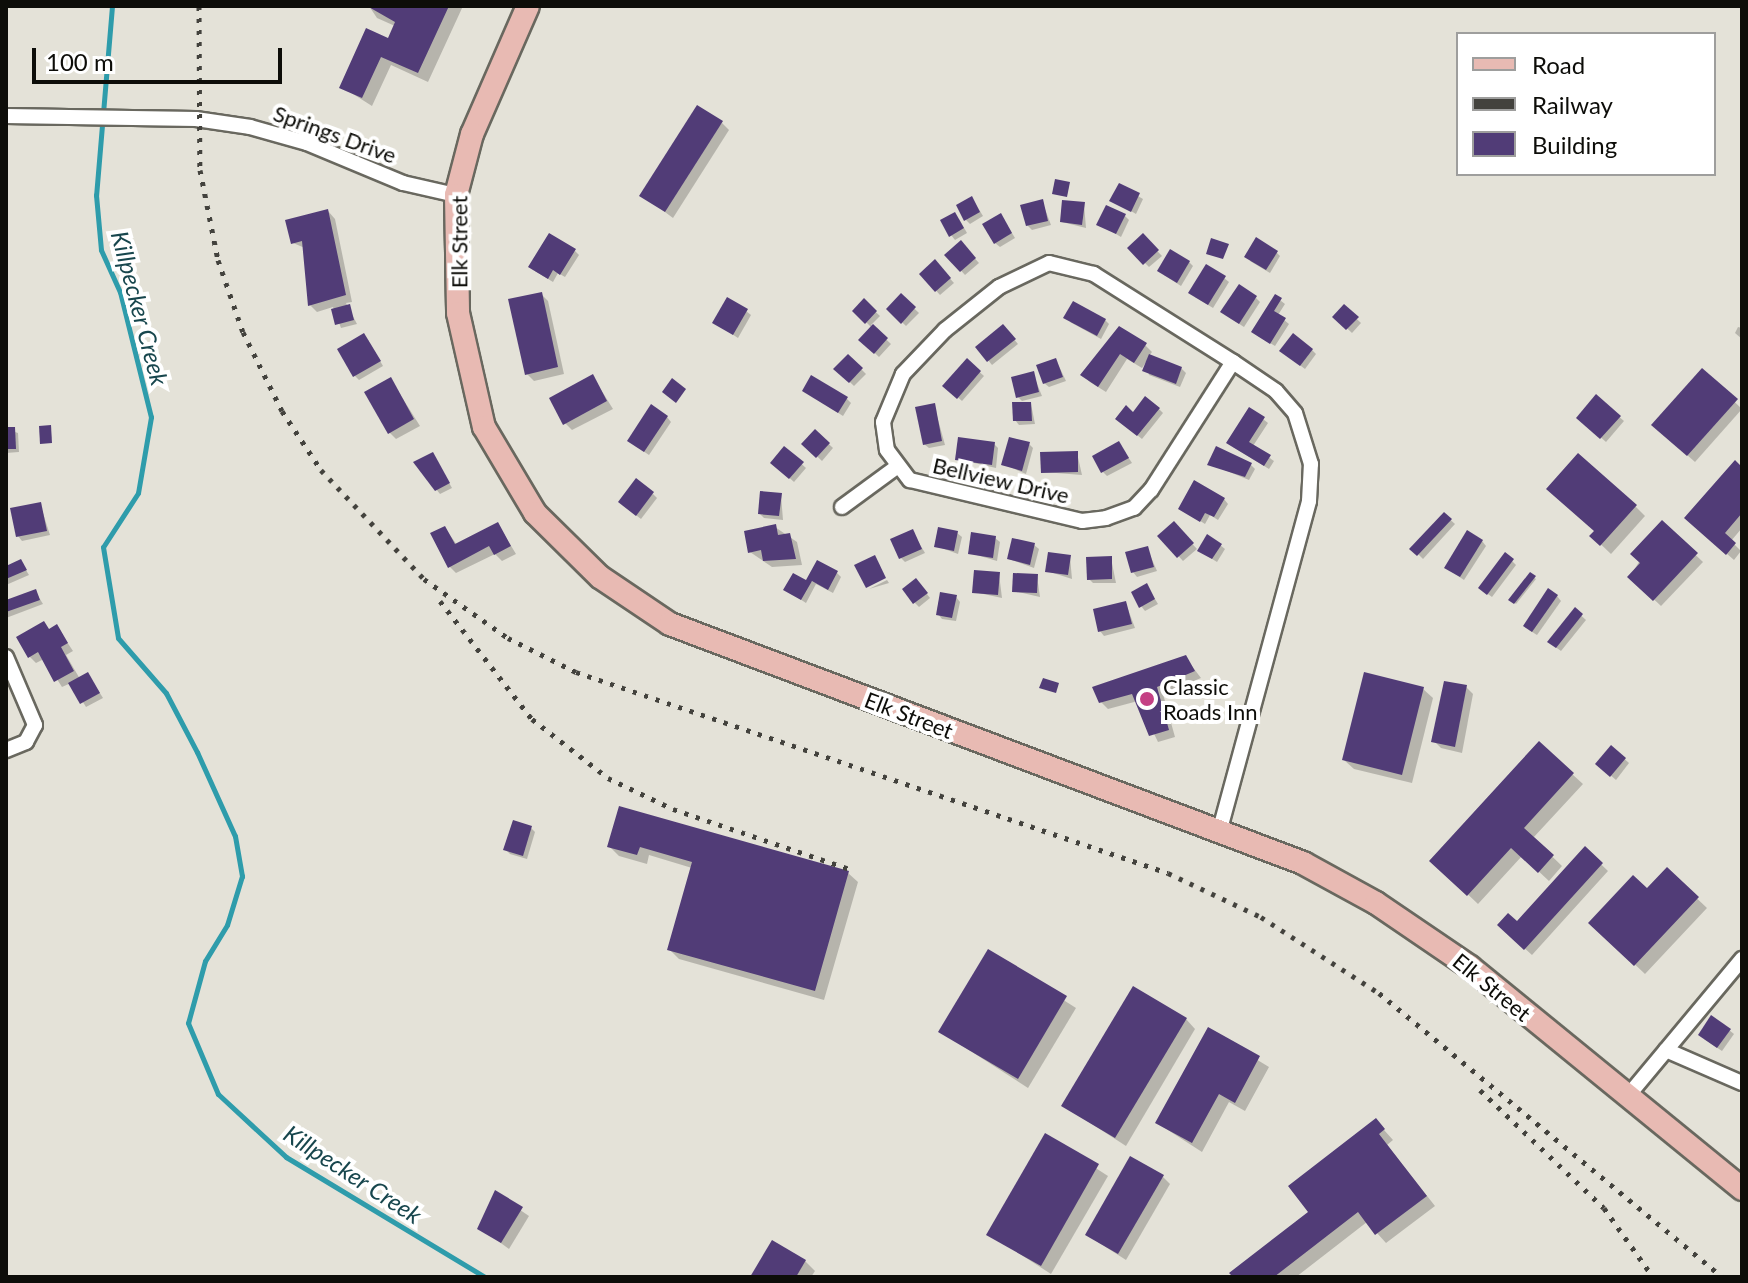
<!DOCTYPE html>
<style>
body{margin:0}
#map{position:relative;width:1748px;height:1283px;overflow:hidden;background:#e4e2d8;font-family:Lato,sans-serif}
div>[style]{position:absolute}
[style*='--x']{left:calc(var(--x)*1px);top:calc(var(--y)*1px);width:calc(var(--w)*1px);rotate:calc(var(--a)*1deg)}
.shadow>*{inset:0;background:#0003}
.stream>*{height:5px;margin:-2.5px;padding:0 2.5px;transform-origin:2.5px;border-radius:2.5px;background:#2e9cab}
.building>*{inset:0;background:#513c77}
.roads{filter:drop-shadow(2px 0 #69685f) drop-shadow(-2px 0 #69685f) drop-shadow(0 2px #69685f) drop-shadow(0 -2px #69685f)}
.minor>*{height:14px;margin:-7px;padding:0 7px;transform-origin:7px;border-radius:7px;background:#fff}
.primary>*{height:22px;margin:-11px;padding:0 11px;transform-origin:11px;border-radius:11px;background:#e8bab3}
.rail>*{height:5px;margin-top:-2.5px;transform-origin:0;background:repeating-linear-gradient(90deg,#43423d 0 4px,transparent 0 12px)}
.dots>*{width:22px;height:22px;translate:-50% -50%;box-sizing:border-box;border:4px solid #fff;border-radius:50%}
span{translate:-50% -50%;white-space:nowrap;text-align:center;line-height:1.15;-webkit-text-stroke:8px #fff;paint-order:stroke}
.street-label{font-size:22px;color:#0d0d09}
.poi-label{font-size:22px;color:#0d0d09}
.left{translate:0 -50%;text-align:left}
.water-label{font-size:24px;color:#17464d;font-style:italic}
.frame{position:absolute;inset:0;border:8px solid #0d0d09;pointer-events:none}
.legend{position:absolute;left:1456px;top:32px;width:260px;height:144px;box-sizing:border-box;background:#fff;border:2px solid #9e9e9d;margin:0;padding:10px 14px;list-style:none;font-size:24px;color:#0d0d09}
.legend li{display:flex;align-items:center;gap:16px;height:40px}
.legend b{width:40px;border:2px solid #9e9e9d}
.scale{position:absolute;left:32px;top:48px;width:250px;height:36px;box-sizing:border-box;border:4px solid #0d0d09;border-top:0;padding-left:10px;font-size:24px;line-height:28px;white-space:nowrap;color:#0d0d09;-webkit-text-stroke:6px #fff;paint-order:stroke}
</style>
<div id="map">
<div class="shadow">
<i style="clip-path:polygon(369px 6px,463px 6px,428px 82px,391px 65px,372px 106px,342px 87px,389px 41px,395px 26px,377px 18px)"></i>
<i style="clip-path:polygon(722px 123px,729px 130px,673px 218px,642px 195px)"></i>
<i style="clip-path:polygon(1119px 185px,1143px 199px,1136px 214px,1112px 200px)"></i>
<i style="clip-path:polygon(1042px 201px,1051px 225px,1032px 230px,1027px 225px)"></i>
<i style="clip-path:polygon(975px 203px,983px 216px,970px 224px,966px 220px)"></i>
<i style="clip-path:polygon(1084px 204px,1086px 228px,1062px 222px)"></i>
<i style="clip-path:polygon(328px 211px,335px 219px,352px 302px,346px 303px,357px 324px,341px 328px,333px 307px,317px 312px,310px 305px,305px 248px,293px 243px)"></i>
<i style="clip-path:polygon(1125px 216px,1129px 220px,1121px 237px,1099px 224px)"></i>
<i style="clip-path:polygon(959px 219px,967px 233px,955px 240px,951px 235px)"></i>
<i style="clip-path:polygon(1004px 220px,1015px 238px,1000px 247px,995px 243px)"></i>
<i style="clip-path:polygon(1143px 236px,1162px 256px,1149px 267px,1130px 248px)"></i>
<i style="clip-path:polygon(961px 243px,979px 263px,965px 275px,947px 255px)"></i>
<i style="clip-path:polygon(575px 251px,579px 255px,565px 277px,558px 273px,553px 282px,535px 271px)"></i>
<i style="clip-path:polygon(1276px 252px,1280px 256px,1270px 273px,1250px 261px)"></i>
<i style="clip-path:polygon(935px 262px,954px 283px,940px 295px,921px 274px)"></i>
<i style="clip-path:polygon(1189px 262px,1193px 266px,1181px 286px,1164px 275px)"></i>
<i style="clip-path:polygon(1224px 278px,1229px 282px,1213px 308px,1195px 297px)"></i>
<i style="clip-path:polygon(541px 294px,548px 301px,564px 374px,534px 381px,527px 374px)"></i>
<i style="clip-path:polygon(901px 296px,919px 313px,906px 326px,888px 309px)"></i>
<i style="clip-path:polygon(1276px 297px,1285px 304px,1278px 315px,1289px 324px,1275px 346px,1258px 336px)"></i>
<i style="clip-path:polygon(1256px 298px,1260px 302px,1244px 327px,1227px 316px)"></i>
<i style="clip-path:polygon(864px 301px,880px 316px,871px 325px,891px 344px,879px 357px,861px 340px,872px 328px,855px 311px)"></i>
<i style="clip-path:polygon(1344px 307px,1361px 323px,1352px 333px,1335px 317px)"></i>
<i style="clip-path:polygon(746px 311px,751px 315px,738px 338px,715px 323px)"></i>
<i style="clip-path:polygon(1105px 320px,1109px 324px,1101px 339px,1070px 322px)"></i>
<i style="clip-path:polygon(1738px 327px,1742px 328px,1742px 339px,1735px 333px)"></i>
<i style="clip-path:polygon(1120px 329px,1145px 345px,1152px 352px,1149px 356px,1181px 368px,1186px 373px,1180px 387px,1149px 375px,1146px 362px,1142px 368px,1127px 359px,1106px 392px,1090px 382px,1083px 375px)"></i>
<i style="clip-path:polygon(1007px 331px,1018px 344px,992px 365px,988px 360px)"></i>
<i style="clip-path:polygon(368px 340px,383px 366px,359px 380px,355px 376px)"></i>
<i style="clip-path:polygon(1312px 350px,1316px 354px,1305px 369px,1286px 355px)"></i>
<i style="clip-path:polygon(848px 356px,866px 374px,854px 386px,836px 369px)"></i>
<i style="clip-path:polygon(1056px 360px,1066px 381px,1049px 387px,1044px 383px)"></i>
<i style="clip-path:polygon(967px 361px,984px 376px,962px 401px,945px 386px)"></i>
<i style="clip-path:polygon(1702px 371px,1742px 409px,1695px 462px,1661px 432px)"></i>
<i style="clip-path:polygon(1033px 374px,1042px 396px,1022px 401px,1018px 397px)"></i>
<i style="clip-path:polygon(593px 377px,613px 409px,572px 430px,565px 423px)"></i>
<i style="clip-path:polygon(391px 380px,420px 426px,396px 439px,389px 432px)"></i>
<i style="clip-path:polygon(804px 391px,847px 399px,851px 403px,843px 416px)"></i>
<i style="clip-path:polygon(1596px 397px,1624px 421px,1606px 442px,1578px 417px)"></i>
<i style="clip-path:polygon(1031px 404px,1035px 424px,1019px 425px,1015px 420px)"></i>
<i style="clip-path:polygon(934px 405px,945px 445px,929px 448px,924px 444px)"></i>
<i style="clip-path:polygon(1159px 409px,1163px 413px,1142px 439px,1122px 423px)"></i>
<i style="clip-path:polygon(667px 417px,671px 422px,649px 455px,634px 445px)"></i>
<i style="clip-path:polygon(1263px 419px,1268px 423px,1253px 446px,1274px 461px,1269px 469px,1233px 447px)"></i>
<i style="clip-path:polygon(6px 429px,18px 433px,19px 452px,6px 453px)"></i>
<i style="clip-path:polygon(815px 431px,833px 448px,822px 461px,804px 444px)"></i>
<i style="clip-path:polygon(1119px 443px,1132px 463px,1107px 476px,1103px 472px)"></i>
<i style="clip-path:polygon(994px 444px,998px 448px,996px 468px,957px 459px)"></i>
<i style="clip-path:polygon(1029px 444px,1033px 448px,1026px 474px,1003px 464px)"></i>
<i style="clip-path:polygon(785px 449px,806px 468px,794px 482px,773px 463px)"></i>
<i style="clip-path:polygon(1077px 453px,1082px 475px,1043px 472px)"></i>
<i style="clip-path:polygon(433px 454px,452px 488px,440px 494px,436px 489px)"></i>
<i style="clip-path:polygon(1210px 464px,1251px 465px,1255px 469px,1249px 480px)"></i>
<i style="clip-path:polygon(1742px 469px,1742px 528px,1731px 541px,1741px 551px,1734px 560px,1694px 525px)"></i>
<i style="clip-path:polygon(653px 494px,657px 498px,641px 519px,624px 506px)"></i>
<i style="clip-path:polygon(781px 495px,783px 520px,764px 518px,760px 514px)"></i>
<i style="clip-path:polygon(1224px 499px,1228px 504px,1218px 520px,1210px 515px,1205px 524px,1180px 508px)"></i>
<i style="clip-path:polygon(40px 504px,50px 535px,22px 541px,18px 536px)"></i>
<i style="clip-path:polygon(1635px 506px,1645px 516px,1611px 554px,1592px 536px)"></i>
<i style="clip-path:polygon(1444px 514px,1455px 524px,1423px 559px,1412px 548px)"></i>
<i style="clip-path:polygon(1662px 523px,1703px 562px,1661px 606px,1630px 577px)"></i>
<i style="clip-path:polygon(498px 524px,516px 554px,502px 561px,495px 554px,456px 573px,449px 566px,445px 528px,457px 545px)"></i>
<i style="clip-path:polygon(1174px 524px,1197px 549px,1183px 561px,1160px 536px)"></i>
<i style="clip-path:polygon(775px 527px,797px 542px,802px 565px,772px 567px,750px 552px)"></i>
<i style="clip-path:polygon(912px 531px,925px 553px,905px 562px,901px 558px)"></i>
<i style="clip-path:polygon(957px 533px,962px 537px,958px 554px,936px 546px)"></i>
<i style="clip-path:polygon(995px 538px,1000px 542px,997px 561px,970px 553px)"></i>
<i style="clip-path:polygon(1482px 541px,1486px 546px,1464px 580px,1446px 568px)"></i>
<i style="clip-path:polygon(1034px 545px,1039px 549px,1034px 568px,1009px 559px)"></i>
<i style="clip-path:polygon(1220px 545px,1225px 549px,1217px 562px,1204px 554px)"></i>
<i style="clip-path:polygon(1147px 548px,1157px 571px,1137px 577px,1133px 572px)"></i>
<i style="clip-path:polygon(1070px 557px,1072px 579px,1047px 571px)"></i>
<i style="clip-path:polygon(1111px 558px,1116px 583px,1093px 583px,1089px 579px)"></i>
<i style="clip-path:polygon(1512px 561px,1516px 565px,1492px 597px,1485px 592px)"></i>
<i style="clip-path:polygon(21px 562px,29px 575px,6px 585px,6px 569px)"></i>
<i style="clip-path:polygon(837px 573px,841px 577px,833px 593px,816px 584px,806px 603px,786px 590px)"></i>
<i style="clip-path:polygon(999px 574px,1002px 598px,974px 592px)"></i>
<i style="clip-path:polygon(1530px 575px,1536px 579px,1516px 604px,1511px 599px)"></i>
<i style="clip-path:polygon(1037px 576px,1040px 597px,1014px 591px)"></i>
<i style="clip-path:polygon(887px 580px,889px 583px,869px 589px)"></i>
<i style="clip-path:polygon(920px 585px,930px 598px,919px 607px,915px 603px)"></i>
<i style="clip-path:polygon(1147px 586px,1158px 604px,1145px 611px,1141px 606px)"></i>
<i style="clip-path:polygon(35px 591px,43px 604px,6px 618px,6px 603px)"></i>
<i style="clip-path:polygon(1557px 596px,1561px 601px,1537px 635px,1529px 630px)"></i>
<i style="clip-path:polygon(956px 597px,960px 602px,956px 621px,942px 619px,938px 614px)"></i>
<i style="clip-path:polygon(1126px 604px,1135px 628px,1104px 636px,1100px 631px)"></i>
<i style="clip-path:polygon(1575px 610px,1586px 620px,1561px 651px,1554px 646px)"></i>
<i style="clip-path:polygon(57px 627px,73px 651px,66px 655px,80px 679px,88px 674px,103px 698px,86px 707px,71px 683px,62px 687px,44px 659px,36px 663px,29px 656px)"></i>
<i style="clip-path:polygon(1185px 657px,1201px 678px,1163px 694px,1175px 737px,1158px 742px,1138px 701px,1108px 709px,1101px 702px)"></i>
<i style="clip-path:polygon(1466px 687px,1473px 694px,1462px 753px,1441px 748px,1434px 741px)"></i>
<i style="clip-path:polygon(1423px 689px,1433px 698px,1412px 783px,1354px 769px,1344px 760px)"></i>
<i style="clip-path:polygon(1539px 744px,1583px 784px,1533px 838px,1562px 866px,1549px 881px,1522px 856px,1478px 904px,1442px 870px)"></i>
<i style="clip-path:polygon(1611px 747px,1629px 763px,1616px 780px,1602px 768px)"></i>
<i style="clip-path:polygon(620px 809px,848px 873px,858px 882px,824px 1000px,679px 959px,669px 949px,692px 868px,649px 855px,647px 864px,619px 856px,609px 846px)"></i>
<i style="clip-path:polygon(531px 828px,535px 832px,527px 859px,510px 854px,506px 850px)"></i>
<i style="clip-path:polygon(1585px 849px,1608px 871px,1532px 955px,1499px 925px,1517px 924px)"></i>
<i style="clip-path:polygon(1667px 870px,1707px 908px,1645px 974px,1591px 923px,1647px 891px)"></i>
<i style="clip-path:polygon(988px 952px,1076px 1008px,1028px 1088px,941px 1032px)"></i>
<i style="clip-path:polygon(1186px 1019px,1195px 1029px,1126px 1146px,1064px 1106px)"></i>
<i style="clip-path:polygon(1208px 1030px,1269px 1067px,1245px 1111px,1229px 1102px,1202px 1152px,1157px 1123px)"></i>
<i style="clip-path:polygon(1729px 1030px,1734px 1034px,1722px 1051px,1704px 1039px)"></i>
<i style="clip-path:polygon(1376px 1121px,1393px 1140px,1387px 1145px,1435px 1206px,1386px 1243px,1367px 1222px,1296px 1277px,1235px 1277px,1311px 1212px)"></i>
<i style="clip-path:polygon(1046px 1136px,1108px 1176px,1051px 1274px,989px 1234px)"></i>
<i style="clip-path:polygon(1163px 1177px,1170px 1184px,1126px 1260px,1087px 1235px)"></i>
<i style="clip-path:polygon(495px 1193px,529px 1216px,509px 1249px,480px 1228px)"></i>
<i style="clip-path:polygon(805px 1261px,815px 1271px,811px 1277px,753px 1277px)"></i>
</div>
<div class="stream">
<i style="--x:112;--y:6;--w:190;--a:94.8"></i>
<i style="--x:96;--y:195;--w:55;--a:84.8"></i>
<i style="--x:101;--y:250;--w:46;--a:65.7"></i>
<i style="--x:120;--y:292;--w:129;--a:76.1"></i>
<i style="--x:151;--y:417;--w:77;--a:99.7"></i>
<i style="--x:138;--y:493;--w:64;--a:122.9"></i>
<i style="--x:103;--y:547;--w:92;--a:80.6"></i>
<i style="--x:118;--y:638;--w:73;--a:48.9"></i>
<i style="--x:166;--y:693;--w:67;--a:62.3"></i>
<i style="--x:197;--y:752;--w:92;--a:65.7"></i>
<i style="--x:235;--y:836;--w:41;--a:80.1"></i>
<i style="--x:242;--y:876;--w:51;--a:107"></i>
<i style="--x:227;--y:925;--w:42;--a:121.4"></i>
<i style="--x:205;--y:961;--w:64;--a:105.3"></i>
<i style="--x:188;--y:1023;--w:77;--a:67.1"></i>
<i style="--x:218;--y:1094;--w:93;--a:42.8"></i>
<i style="--x:286;--y:1157;--w:232;--a:31.1"></i>
</div>
<div class="building">
<i style="clip-path:polygon(367px 6px,449px 6px,418px 73px,381px 57px,362px 98px,339px 88px,366px 28px,388px 38px,395px 22px)"></i>
<i style="clip-path:polygon(697px 105px,723px 121px,665px 212px,639px 196px)"></i>
<i style="clip-path:polygon(1055px 179px,1070px 182px,1067px 197px,1052px 194px)"></i>
<i style="clip-path:polygon(1119px 183px,1140px 193px,1131px 212px,1109px 201px)"></i>
<i style="clip-path:polygon(972px 196px,980px 212px,964px 221px,956px 205px)"></i>
<i style="clip-path:polygon(1043px 199px,1048px 221px,1026px 226px,1020px 205px)"></i>
<i style="clip-path:polygon(1062px 200px,1085px 202px,1082px 225px,1060px 222px)"></i>
<i style="clip-path:polygon(1106px 205px,1126px 214px,1116px 234px,1096px 225px)"></i>
<i style="clip-path:polygon(328px 209px,346px 295px,308px 306px,302px 241px,291px 244px,285px 220px)"></i>
<i style="clip-path:polygon(955px 212px,964px 228px,949px 237px,940px 220px)"></i>
<i style="clip-path:polygon(1001px 213px,1012px 233px,994px 244px,982px 224px)"></i>
<i style="clip-path:polygon(549px 233px,576px 249px,560px 275px,553px 270px,548px 279px,528px 267px)"></i>
<i style="clip-path:polygon(1143px 233px,1159px 250px,1143px 265px,1127px 248px)"></i>
<i style="clip-path:polygon(1256px 237px,1278px 251px,1266px 270px,1244px 257px)"></i>
<i style="clip-path:polygon(1211px 238px,1229px 244px,1223px 259px,1206px 254px)"></i>
<i style="clip-path:polygon(961px 240px,976px 258px,960px 272px,944px 255px)"></i>
<i style="clip-path:polygon(1170px 249px,1190px 261px,1177px 283px,1157px 271px)"></i>
<i style="clip-path:polygon(935px 259px,951px 278px,935px 292px,919px 274px)"></i>
<i style="clip-path:polygon(1206px 264px,1226px 276px,1208px 305px,1188px 293px)"></i>
<i style="clip-path:polygon(1239px 284px,1257px 296px,1239px 324px,1220px 312px)"></i>
<i style="clip-path:polygon(542px 292px,558px 367px,525px 375px,508px 299px)"></i>
<i style="clip-path:polygon(901px 293px,916px 307px,901px 324px,886px 309px)"></i>
<i style="clip-path:polygon(1275px 294px,1282px 298px,1274px 311px,1286px 318px,1270px 344px,1251px 332px)"></i>
<i style="clip-path:polygon(727px 297px,748px 309px,733px 335px,712px 323px)"></i>
<i style="clip-path:polygon(864px 298px,877px 311px,865px 324px,852px 311px)"></i>
<i style="clip-path:polygon(1073px 301px,1106px 319px,1097px 336px,1063px 318px)"></i>
<i style="clip-path:polygon(350px 304px,354px 320px,335px 325px,331px 309px)"></i>
<i style="clip-path:polygon(1344px 304px,1359px 317px,1346px 330px,1332px 317px)"></i>
<i style="clip-path:polygon(873px 324px,888px 338px,874px 354px,858px 340px)"></i>
<i style="clip-path:polygon(1003px 324px,1016px 339px,987px 362px,975px 347px)"></i>
<i style="clip-path:polygon(1119px 326px,1147px 343px,1134px 363px,1120px 354px,1098px 387px,1080px 375px)"></i>
<i style="clip-path:polygon(364px 333px,381px 361px,353px 377px,337px 349px)"></i>
<i style="clip-path:polygon(1293px 333px,1313px 349px,1300px 366px,1279px 351px)"></i>
<i style="clip-path:polygon(848px 354px,863px 368px,849px 383px,833px 369px)"></i>
<i style="clip-path:polygon(1149px 354px,1182px 367px,1176px 384px,1142px 371px)"></i>
<i style="clip-path:polygon(967px 358px,981px 371px,957px 399px,942px 386px)"></i>
<i style="clip-path:polygon(1056px 358px,1063px 377px,1043px 384px,1036px 365px)"></i>
<i style="clip-path:polygon(1702px 368px,1738px 399px,1687px 456px,1651px 425px)"></i>
<i style="clip-path:polygon(1034px 371px,1039px 392px,1016px 398px,1011px 377px)"></i>
<i style="clip-path:polygon(593px 374px,607px 401px,563px 425px,549px 398px)"></i>
<i style="clip-path:polygon(811px 375px,848px 397px,838px 413px,802px 391px)"></i>
<i style="clip-path:polygon(391px 377px,414px 419px,388px 434px,364px 392px)"></i>
<i style="clip-path:polygon(672px 378px,686px 389px,676px 403px,662px 392px)"></i>
<i style="clip-path:polygon(1596px 394px,1621px 416px,1600px 439px,1576px 418px)"></i>
<i style="clip-path:polygon(1145px 396px,1160px 408px,1137px 436px,1115px 419px,1126px 405px,1133px 412px)"></i>
<i style="clip-path:polygon(1012px 402px,1031px 402px,1032px 421px,1013px 421px)"></i>
<i style="clip-path:polygon(935px 403px,942px 441px,923px 445px,915px 407px)"></i>
<i style="clip-path:polygon(651px 404px,668px 416px,644px 452px,627px 441px)"></i>
<i style="clip-path:polygon(1249px 407px,1265px 417px,1249px 442px,1271px 455px,1264px 466px,1226px 443px)"></i>
<i style="clip-path:polygon(51px 425px,52px 443px,40px 444px,39px 426px)"></i>
<i style="clip-path:polygon(6px 427px,15px 427px,16px 449px,6px 449px)"></i>
<i style="clip-path:polygon(815px 429px,830px 443px,816px 458px,801px 444px)"></i>
<i style="clip-path:polygon(958px 437px,995px 442px,992px 465px,955px 460px)"></i>
<i style="clip-path:polygon(1009px 437px,1030px 442px,1022px 471px,1001px 465px)"></i>
<i style="clip-path:polygon(1119px 441px,1129px 458px,1101px 473px,1092px 456px)"></i>
<i style="clip-path:polygon(784px 446px,804px 462px,789px 479px,770px 463px)"></i>
<i style="clip-path:polygon(1216px 446px,1252px 463px,1245px 477px,1207px 465px)"></i>
<i style="clip-path:polygon(1078px 451px,1078px 472px,1041px 473px,1040px 452px)"></i>
<i style="clip-path:polygon(433px 452px,450px 483px,435px 491px,413px 462px)"></i>
<i style="clip-path:polygon(1578px 453px,1637px 505px,1600px 546px,1589px 536px,1594px 531px,1546px 489px)"></i>
<i style="clip-path:polygon(1735px 460px,1742px 467px,1742px 513px,1725px 533px,1736px 543px,1726px 555px,1684px 518px)"></i>
<i style="clip-path:polygon(636px 478px,654px 492px,636px 516px,618px 502px)"></i>
<i style="clip-path:polygon(1194px 480px,1225px 498px,1214px 517px,1205px 513px,1200px 522px,1178px 509px)"></i>
<i style="clip-path:polygon(760px 491px,782px 493px,779px 516px,758px 514px)"></i>
<i style="clip-path:polygon(41px 502px,47px 531px,16px 537px,10px 508px)"></i>
<i style="clip-path:polygon(1444px 512px,1452px 519px,1417px 556px,1409px 549px)"></i>
<i style="clip-path:polygon(1662px 520px,1698px 553px,1653px 601px,1627px 577px,1640px 563px,1630px 554px)"></i>
<i style="clip-path:polygon(1174px 521px,1194px 543px,1177px 558px,1157px 536px)"></i>
<i style="clip-path:polygon(498px 522px,511px 546px,494px 555px,489px 546px,448px 568px,430px 533px,445px 526px,455px 544px)"></i>
<i style="clip-path:polygon(776px 524px,778px 535px,790px 533px,796px 559px,763px 561px,761px 550px,748px 553px,744px 531px)"></i>
<i style="clip-path:polygon(938px 527px,958px 531px,954px 551px,934px 547px)"></i>
<i style="clip-path:polygon(913px 529px,922px 549px,899px 559px,890px 539px)"></i>
<i style="clip-path:polygon(1467px 530px,1483px 540px,1460px 577px,1444px 568px)"></i>
<i style="clip-path:polygon(971px 532px,996px 536px,993px 558px,968px 554px)"></i>
<i style="clip-path:polygon(1207px 534px,1222px 544px,1212px 559px,1197px 551px)"></i>
<i style="clip-path:polygon(1012px 538px,1035px 543px,1030px 565px,1007px 559px)"></i>
<i style="clip-path:polygon(1148px 546px,1154px 567px,1131px 573px,1125px 552px)"></i>
<i style="clip-path:polygon(1048px 552px,1071px 555px,1068px 575px,1045px 572px)"></i>
<i style="clip-path:polygon(1505px 552px,1514px 559px,1487px 595px,1478px 588px)"></i>
<i style="clip-path:polygon(875px 555px,886px 578px,866px 588px,854px 565px)"></i>
<i style="clip-path:polygon(1112px 556px,1112px 579px,1087px 580px,1086px 557px)"></i>
<i style="clip-path:polygon(21px 559px,27px 570px,6px 579px,6px 566px)"></i>
<i style="clip-path:polygon(817px 560px,838px 571px,828px 590px,812px 581px,801px 600px,783px 590px,793px 573px,806px 580px)"></i>
<i style="clip-path:polygon(974px 570px,1000px 572px,998px 595px,972px 593px)"></i>
<i style="clip-path:polygon(1530px 572px,1536px 576px,1514px 604px,1508px 600px)"></i>
<i style="clip-path:polygon(1013px 573px,1038px 574px,1037px 593px,1012px 592px)"></i>
<i style="clip-path:polygon(916px 578px,928px 593px,913px 604px,902px 589px)"></i>
<i style="clip-path:polygon(1147px 583px,1155px 599px,1139px 608px,1131px 592px)"></i>
<i style="clip-path:polygon(1548px 588px,1558px 595px,1532px 632px,1523px 626px)"></i>
<i style="clip-path:polygon(36px 589px,40px 600px,6px 612px,6px 600px)"></i>
<i style="clip-path:polygon(940px 592px,957px 595px,952px 618px,936px 615px)"></i>
<i style="clip-path:polygon(1126px 601px,1132px 624px,1098px 632px,1093px 609px)"></i>
<i style="clip-path:polygon(1575px 607px,1583px 614px,1556px 648px,1547px 642px)"></i>
<i style="clip-path:polygon(44px 621px,49px 629px,57px 624px,68px 643px,61px 647px,74px 671px,54px 682px,38px 652px,28px 658px,16px 637px)"></i>
<i style="clip-path:polygon(1186px 655px,1195px 671px,1157px 687px,1169px 730px,1149px 736px,1132px 694px,1099px 703px,1092px 687px)"></i>
<i style="clip-path:polygon(88px 672px,100px 693px,80px 704px,68px 683px)"></i>
<i style="clip-path:polygon(1364px 672px,1424px 687px,1402px 775px,1342px 760px)"></i>
<i style="clip-path:polygon(1043px 678px,1059px 683px,1056px 693px,1039px 688px)"></i>
<i style="clip-path:polygon(1444px 681px,1467px 685px,1455px 747px,1431px 742px)"></i>
<i style="clip-path:polygon(1539px 741px,1574px 773px,1524px 828px,1554px 855px,1538px 873px,1511px 848px,1467px 896px,1429px 861px)"></i>
<i style="clip-path:polygon(1611px 745px,1626px 758px,1610px 777px,1595px 764px)"></i>
<i style="clip-path:polygon(619px 806px,849px 871px,815px 991px,667px 950px,692px 862px,640px 847px,637px 855px,607px 847px)"></i>
<i style="clip-path:polygon(513px 820px,532px 826px,523px 856px,503px 850px)"></i>
<i style="clip-path:polygon(1585px 846px,1603px 863px,1524px 950px,1497px 925px,1508px 913px,1517px 921px)"></i>
<i style="clip-path:polygon(1667px 867px,1699px 897px,1634px 966px,1588px 923px,1633px 875px,1647px 888px)"></i>
<i style="clip-path:polygon(988px 949px,1067px 996px,1018px 1079px,938px 1032px)"></i>
<i style="clip-path:polygon(1133px 986px,1187px 1018px,1115px 1138px,1061px 1106px)"></i>
<i style="clip-path:polygon(1711px 1015px,1731px 1029px,1717px 1048px,1698px 1035px)"></i>
<i style="clip-path:polygon(1208px 1027px,1260px 1056px,1235px 1103px,1219px 1094px,1192px 1143px,1155px 1123px)"></i>
<i style="clip-path:polygon(1376px 1118px,1385px 1129px,1379px 1134px,1427px 1196px,1375px 1235px,1358px 1212px,1274px 1277px,1233px 1277px,1229px 1273px,1308px 1212px,1288px 1186px)"></i>
<i style="clip-path:polygon(1045px 1133px,1099px 1164px,1041px 1266px,986px 1235px)"></i>
<i style="clip-path:polygon(1130px 1156px,1164px 1175px,1118px 1254px,1085px 1235px)"></i>
<i style="clip-path:polygon(495px 1190px,523px 1207px,501px 1243px,477px 1229px)"></i>
<i style="clip-path:polygon(772px 1240px,806px 1260px,796px 1277px,750px 1277px)"></i>
</div>
<div class="roads">
<div class="minor">
<i style="--x:6;--y:116;--w:190;--a:0.9"></i>
<i style="--x:196;--y:119;--w:55;--a:8.4"></i>
<i style="--x:250;--y:127;--w:59;--a:15.7"></i>
<i style="--x:307;--y:143;--w:104;--a:22.6"></i>
<i style="--x:403;--y:183;--w:54;--a:12.8"></i>
<i style="--x:842;--y:507;--w:66;--a:-36.3"></i>
<i style="--x:6;--y:657;--w:74;--a:66.9"></i>
<i style="--x:35;--y:725;--w:19;--a:118"></i>
<i style="--x:26;--y:742;--w:22;--a:158"></i>
<i style="--x:1220;--y:829;--w:340;--a:-74.8"></i>
<i style="--x:1309;--y:501;--w:37;--a:-87"></i>
<i style="--x:1311;--y:464;--w:53;--a:-107.4"></i>
<i style="--x:1295;--y:413;--w:29;--a:-131"></i>
<i style="--x:1276;--y:391;--w:52;--a:-146"></i>
<i style="--x:1233;--y:362;--w:165;--a:-147.7"></i>
<i style="--x:1094;--y:274;--w:46;--a:-166.3"></i>
<i style="--x:1049;--y:263;--w:55;--a:154.4"></i>
<i style="--x:999;--y:287;--w:69;--a:141.5"></i>
<i style="--x:945;--y:330;--w:61;--a:133.7"></i>
<i style="--x:903;--y:374;--w:52;--a:112.6"></i>
<i style="--x:883;--y:422;--w:28;--a:82"></i>
<i style="--x:887;--y:450;--w:38;--a:53"></i>
<i style="--x:910;--y:480;--w:177;--a:13.4"></i>
<i style="--x:1082;--y:521;--w:24;--a:-7"></i>
<i style="--x:1106;--y:518;--w:30;--a:-20"></i>
<i style="--x:1134;--y:508;--w:25;--a:-47"></i>
<i style="--x:1151;--y:490;--w:152;--a:-57.4"></i>
<i style="--x:1666;--y:1050;--w:83;--a:23.5"></i>
<i style="--x:1627;--y:1097;--w:180;--a:-50.2"></i>
</div>
<div class="primary">
<i style="--x:528;--y:6;--w:140;--a:113.6"></i>
<i style="--x:472;--y:134;--w:63;--a:104.7"></i>
<i style="--x:456;--y:195;--w:118;--a:89"></i>
<i style="--x:458;--y:313;--w:117;--a:77.2"></i>
<i style="--x:484;--y:427;--w:100;--a:59.3"></i>
<i style="--x:535;--y:513;--w:91;--a:44.6"></i>
<i style="--x:600;--y:577;--w:84;--a:33.9"></i>
<i style="--x:670;--y:624;--w:677;--a:20.68"></i>
<i style="--x:1303;--y:863;--w:83;--a:28.7"></i>
<i style="--x:1376;--y:903;--w:114;--a:34.2"></i>
<i style="--x:1470;--y:967;--w:351;--a:39.2"></i>
</div>
</div>
<div class="rail">
<i style="--x:199;--y:6;--w:164;--a:89.7"></i>
<i style="--x:200;--y:170;--w:92;--a:78.7"></i>
<i style="--x:218;--y:260;--w:76;--a:70.9"></i>
<i style="--x:243;--y:332;--w:88;--a:63.7"></i>
<i style="--x:282;--y:411;--w:71;--a:56.5"></i>
<i style="--x:321;--y:470;--w:150;--a:46.6"></i>
<i style="--x:424;--y:579;--w:103;--a:35.1"></i>
<i style="--x:508;--y:638;--w:76;--a:26.6"></i>
<i style="--x:576;--y:672;--w:625;--a:18.75"></i>
<i style="--x:1168;--y:873;--w:103;--a:25.3"></i>
<i style="--x:1261;--y:917;--w:140;--a:32.8"></i>
<i style="--x:1379;--y:993;--w:445;--a:39.6"></i>
<i style="--x:440;--y:601;--w:150;--a:52.1"></i>
<i style="--x:532;--y:719;--w:96;--a:37.8"></i>
<i style="--x:608;--y:778;--w:72;--a:25.5"></i>
<i style="--x:673;--y:809;--w:186;--a:18.8"></i>
<i style="--x:1480;--y:1090;--w:171;--a:43.6"></i>
<i style="--x:1604;--y:1208;--w:85;--a:54.6"></i>
</div>
<div class="dots">
<i style="left:1147px;top:699px;background:#c44084"></i>
</div>
<div class="street-label">
<span style="left:335px;top:134px;rotate:20deg">Springs Drive</span>
<span style="left:459px;top:242px;rotate:-90deg">Elk Street</span>
<span style="left:1001px;top:480px;rotate:13deg">Bellview Drive</span>
<span style="left:909px;top:715px;rotate:21deg">Elk Street</span>
<span style="left:1492px;top:987px;rotate:39deg">Elk Street</span>
</div>
<div class="poi-label">
<span class="left" style="left:1163px;top:699px">Classic<br>Roads Inn</span>
</div>
<div class="water-label">
<span style="left:140px;top:308px;rotate:75deg">Killpecker Creek</span>
<span style="left:353px;top:1174px;rotate:33deg">Killpecker Creek</span>
</div>
<div class="frame"></div>
<ul class="legend">
<li><b style="height:10px;background:#e8bab3"></b>Road</li>
<li><b style="height:10px;background:#43423d"></b>Railway</li>
<li><b style="height:22px;background:#513c77"></b>Building</li>
</ul>
<div class="scale">100 m</div>
</div>
